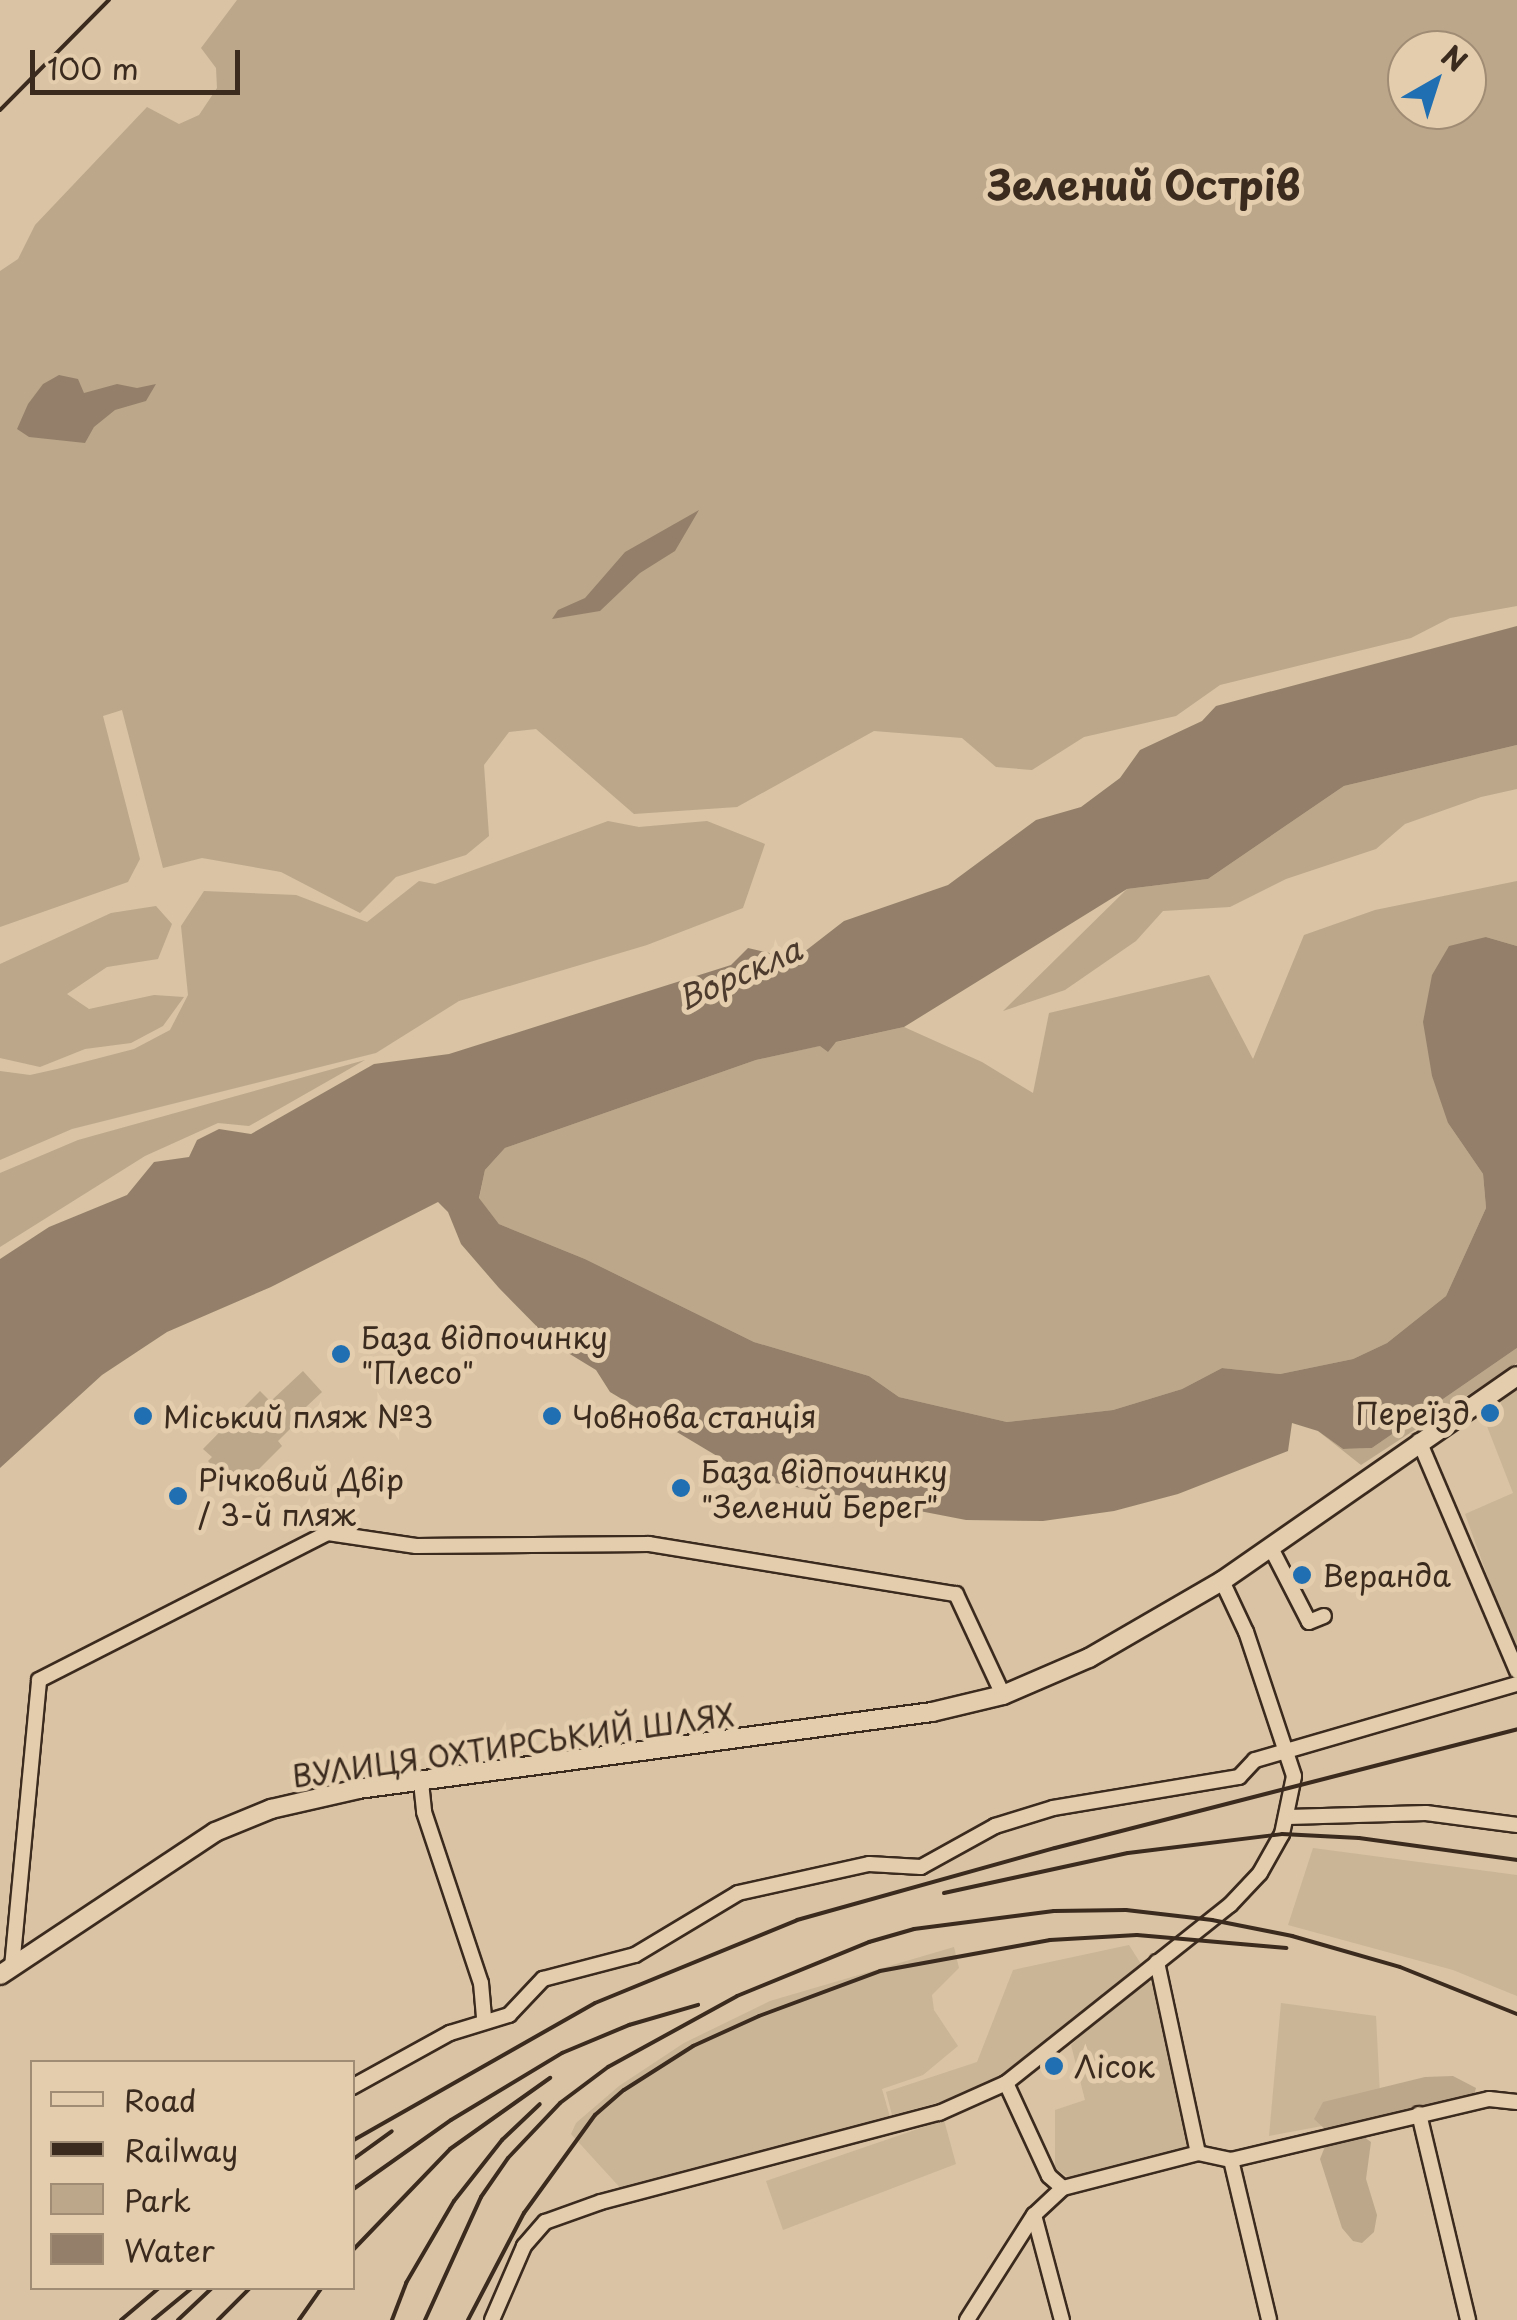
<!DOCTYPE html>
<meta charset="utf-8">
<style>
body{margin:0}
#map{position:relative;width:1517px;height:2320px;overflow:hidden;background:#d9c3a4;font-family:"Playpen Sans",sans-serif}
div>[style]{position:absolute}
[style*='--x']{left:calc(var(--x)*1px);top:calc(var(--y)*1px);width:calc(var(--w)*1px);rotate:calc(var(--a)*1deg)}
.built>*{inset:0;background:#cab597}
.green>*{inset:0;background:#bca78b}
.water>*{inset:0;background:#94806a}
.roads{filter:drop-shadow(2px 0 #3b2a1e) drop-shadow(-2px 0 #3b2a1e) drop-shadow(0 2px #3b2a1e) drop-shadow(0 -2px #3b2a1e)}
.minor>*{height:14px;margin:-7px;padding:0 7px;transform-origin:7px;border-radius:7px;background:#e3cdad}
.major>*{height:18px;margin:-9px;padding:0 9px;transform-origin:9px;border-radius:9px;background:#e3cdad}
.rail>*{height:4px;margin:-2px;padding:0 2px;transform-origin:2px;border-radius:2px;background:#3b2a1e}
.dots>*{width:28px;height:28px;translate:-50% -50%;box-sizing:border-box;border:5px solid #e3cdad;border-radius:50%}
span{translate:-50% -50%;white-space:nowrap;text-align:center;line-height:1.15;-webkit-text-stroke:10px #e3cdad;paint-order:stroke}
.poi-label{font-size:30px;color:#3b2a1e}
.left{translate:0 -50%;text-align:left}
.right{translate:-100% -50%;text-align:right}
.street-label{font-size:30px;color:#3b2a1e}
.water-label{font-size:32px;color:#4d3b2d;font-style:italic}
.district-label{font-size:40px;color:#3b2a1e;font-weight:700}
.legend{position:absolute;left:30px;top:2060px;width:325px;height:230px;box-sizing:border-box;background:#e3cdad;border:2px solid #a08c74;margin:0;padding:12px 18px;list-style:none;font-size:30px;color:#3b2a1e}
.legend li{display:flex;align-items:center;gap:20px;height:50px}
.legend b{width:50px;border:2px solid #a08c74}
.north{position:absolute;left:1387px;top:30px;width:100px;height:100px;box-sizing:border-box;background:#e3cdad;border:2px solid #a08c74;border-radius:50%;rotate:39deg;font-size:28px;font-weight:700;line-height:40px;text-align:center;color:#3b2a1e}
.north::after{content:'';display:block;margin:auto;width:35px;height:45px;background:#1f6fb2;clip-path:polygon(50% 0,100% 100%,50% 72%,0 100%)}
.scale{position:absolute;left:30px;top:50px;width:210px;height:45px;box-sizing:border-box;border:5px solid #3b2a1e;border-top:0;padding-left:12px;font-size:30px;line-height:35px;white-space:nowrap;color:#3b2a1e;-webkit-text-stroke:8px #e3cdad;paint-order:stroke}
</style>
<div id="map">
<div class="built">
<i style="clip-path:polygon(1517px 1390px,1517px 1658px,1465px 1514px,1513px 1493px,1483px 1416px,1502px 1409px,1500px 1400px)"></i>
<i style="clip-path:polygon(1313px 1848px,1517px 1875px,1517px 1996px,1453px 1970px,1288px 1925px)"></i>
<i style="clip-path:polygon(1129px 1945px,1141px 1964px,999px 2078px,940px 2102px,892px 2115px,886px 2092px,977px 2062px,1013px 1970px)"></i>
<i style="clip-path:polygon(954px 1947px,959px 1968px,932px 1995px,934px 2010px,958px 2046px,923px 2075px,882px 2089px,890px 2117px,624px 2192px,571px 2134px,576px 2123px,619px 2086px,684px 2043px,770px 2001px)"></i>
<i style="clip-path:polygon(1142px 1979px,1154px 1984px,1187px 2149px,1072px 2180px,1055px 2168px,1055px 2110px,1085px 2100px,1071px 2045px)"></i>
<i style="clip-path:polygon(1281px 2003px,1376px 2016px,1381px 2115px,1269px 2136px)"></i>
<i style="clip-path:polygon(944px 2120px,956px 2164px,783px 2230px,766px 2181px)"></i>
</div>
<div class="green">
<i style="clip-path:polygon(evenodd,237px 0,1517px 0,1517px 606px,1450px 618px,1411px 638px,1220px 685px,1176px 716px,1084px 737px,1032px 770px,996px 767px,962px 738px,874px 731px,737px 807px,634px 814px,536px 729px,509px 732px,484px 765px,489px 836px,466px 855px,396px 877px,360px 913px,281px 872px,202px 858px,163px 868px,122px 710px,103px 716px,140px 859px,128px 882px,0 927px,0 271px,18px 259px,35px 225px,147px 107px,179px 124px,199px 115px,217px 88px,216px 68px,201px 48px,237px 0,1407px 50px,1467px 50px,1467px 110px,1407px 110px,1407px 50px)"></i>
<i style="clip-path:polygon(1517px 745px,1517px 789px,1481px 797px,1405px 824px,1376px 849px,1286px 879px,1230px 907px,1163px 911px,1136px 941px,1065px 990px,1003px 1011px,1127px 889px,1208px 879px,1344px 786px)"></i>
<i style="clip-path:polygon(608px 821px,639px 827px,707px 821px,765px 844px,743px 908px,647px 945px,459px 1001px,376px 1053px,72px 1129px,0 1160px,0 1071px,30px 1075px,57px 1069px,134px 1049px,170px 1030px,188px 995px,181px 926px,204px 891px,296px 895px,367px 922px,419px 881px,435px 884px)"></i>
<i style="clip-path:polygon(1517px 881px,1517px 946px,1486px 937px,1448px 1123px,1483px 1174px,1486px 1208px,1446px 1296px,1387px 1343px,1353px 1359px,1280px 1374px,1222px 1368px,1182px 1389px,1113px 1410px,1007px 1422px,899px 1397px,869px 1376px,754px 1342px,585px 1259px,499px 1224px,479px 1199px,485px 1170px,505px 1148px,756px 1060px,904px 1027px,982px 1062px,1033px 1093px,1049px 1013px,1209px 975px,1253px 1059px,1304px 935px,1375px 910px)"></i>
<i style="clip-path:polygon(156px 906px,172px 924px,158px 959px,107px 967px,67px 994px,89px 1009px,154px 995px,184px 997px,163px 1026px,131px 1043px,85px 1049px,40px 1067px,0 1058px,0 964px,111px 913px)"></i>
<i style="clip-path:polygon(365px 1060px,249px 1126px,218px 1123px,145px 1156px,0 1247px,0 1173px,78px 1140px)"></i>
<i style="clip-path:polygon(1517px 1348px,1517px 1363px,1361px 1465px,1318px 1431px,1343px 1449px,1372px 1448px)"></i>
<i style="clip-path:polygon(303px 1371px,322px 1392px,291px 1421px,294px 1425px,278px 1441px,282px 1446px,237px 1491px,208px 1461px,212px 1457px,203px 1449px,260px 1391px,274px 1405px,272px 1400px)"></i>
<i style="clip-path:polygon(1453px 2076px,1476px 2088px,1473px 2099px,1328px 2132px,1314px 2119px,1323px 2102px,1425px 2077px)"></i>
<i style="clip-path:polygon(1361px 2135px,1371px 2142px,1366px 2179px,1377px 2215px,1374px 2232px,1362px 2243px,1353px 2241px,1342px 2228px,1320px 2159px,1326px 2144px)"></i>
</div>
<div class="water">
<i style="clip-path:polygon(59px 375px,78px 379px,84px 393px,117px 384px,137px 388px,156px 384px,146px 401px,115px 410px,94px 427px,85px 443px,29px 437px,17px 429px,28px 404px,43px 384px)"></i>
<i style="clip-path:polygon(699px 510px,675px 551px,640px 573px,600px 611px,552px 619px,558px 610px,585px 598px,625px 552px)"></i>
<i style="clip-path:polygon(1517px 626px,1517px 745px,1344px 786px,1208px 879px,1127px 889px,904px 1027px,836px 1042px,828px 1052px,820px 1046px,756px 1060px,505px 1148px,485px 1170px,479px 1198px,499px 1224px,585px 1259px,754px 1342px,869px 1376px,899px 1397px,1007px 1422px,1113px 1410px,1182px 1389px,1222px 1368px,1280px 1374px,1353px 1359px,1387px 1343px,1446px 1296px,1486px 1208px,1483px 1174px,1448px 1123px,1432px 1076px,1423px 1022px,1432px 975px,1449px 946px,1486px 937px,1517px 946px,1517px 1348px,1372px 1448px,1343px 1449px,1318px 1431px,1292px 1423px,1288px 1451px,1178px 1494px,1114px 1511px,1043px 1521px,966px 1520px,775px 1483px,732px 1465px,610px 1392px,596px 1370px,555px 1345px,499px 1288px,461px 1244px,448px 1212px,438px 1202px,271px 1287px,167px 1332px,102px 1375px,0 1468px,0 1259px,49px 1227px,127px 1195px,154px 1162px,189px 1157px,197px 1140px,219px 1129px,251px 1134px,374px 1064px,449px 1054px,731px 965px,748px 948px,795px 959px,844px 921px,948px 885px,1036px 820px,1081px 807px,1120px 778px,1140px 750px,1202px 721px,1216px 706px)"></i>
</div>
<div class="roads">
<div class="minor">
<i style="--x:1419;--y:1441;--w:250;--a:66.9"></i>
<i style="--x:1271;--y:1548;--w:83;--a:62.8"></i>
<i style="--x:1309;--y:1622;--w:16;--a:-22"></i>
<i style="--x:421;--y:1782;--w:30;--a:84"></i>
<i style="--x:424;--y:1812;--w:180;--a:71.6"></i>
<i style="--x:481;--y:1983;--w:37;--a:85"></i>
<i style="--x:1288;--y:1817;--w:138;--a:-1.7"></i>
<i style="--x:1426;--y:1813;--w:92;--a:7.5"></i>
<i style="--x:1157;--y:1962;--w:195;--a:77.9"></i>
<i style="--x:12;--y:1967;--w:288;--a:-84.6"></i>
<i style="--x:39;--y:1680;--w:324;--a:-27"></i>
<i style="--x:328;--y:1533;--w:89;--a:8.4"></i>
<i style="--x:416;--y:1546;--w:233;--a:-0.5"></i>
<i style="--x:649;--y:1544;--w:311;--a:9.3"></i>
<i style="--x:956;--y:1594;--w:111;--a:65"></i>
<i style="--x:1006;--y:2083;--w:102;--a:65.2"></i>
<i style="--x:1049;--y:2176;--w:18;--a:41"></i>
<i style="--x:352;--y:2087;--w:112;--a:-28.9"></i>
<i style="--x:450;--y:2033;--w:62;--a:-17"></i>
<i style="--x:509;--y:2015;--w:50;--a:-46.6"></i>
<i style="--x:543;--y:1979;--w:95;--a:-14.6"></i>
<i style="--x:635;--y:1955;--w:120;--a:-31"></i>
<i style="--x:738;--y:1893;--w:134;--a:-12.5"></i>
<i style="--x:869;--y:1864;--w:52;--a:3.3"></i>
<i style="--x:921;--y:1867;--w:85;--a:-29"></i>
<i style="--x:995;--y:1826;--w:61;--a:-17.2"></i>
<i style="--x:1053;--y:1808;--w:189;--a:-9.5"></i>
<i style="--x:1239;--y:1777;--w:23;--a:-47"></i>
<i style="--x:1255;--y:1760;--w:273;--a:-16.2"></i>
<i style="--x:1419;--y:2114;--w:212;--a:76.6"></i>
<i style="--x:1231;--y:2160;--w:164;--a:76.6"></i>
<i style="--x:1034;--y:2215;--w:109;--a:75.1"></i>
<i style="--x:492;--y:2320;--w:81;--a:-66.6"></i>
<i style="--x:524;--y:2246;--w:32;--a:-49"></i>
<i style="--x:545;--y:2222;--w:59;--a:-19.7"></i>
<i style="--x:601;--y:2202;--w:350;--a:-14.8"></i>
<i style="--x:939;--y:2113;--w:73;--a:-24.1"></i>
<i style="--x:1006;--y:2083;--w:286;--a:-38.5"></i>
<i style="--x:1230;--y:1905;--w:44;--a:-46.8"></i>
<i style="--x:1260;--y:1873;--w:45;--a:-60.6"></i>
<i style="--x:1282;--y:1834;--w:59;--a:-78.3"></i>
<i style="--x:1294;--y:1776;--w:152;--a:-108.4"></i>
<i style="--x:1246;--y:1632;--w:56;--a:-115.2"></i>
<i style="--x:967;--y:2320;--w:125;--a:-57.5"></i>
<i style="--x:1034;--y:2215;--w:40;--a:-43"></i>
<i style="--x:1063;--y:2188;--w:139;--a:-14.5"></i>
<i style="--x:1198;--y:2153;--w:34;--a:12"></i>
<i style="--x:1231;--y:2160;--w:265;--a:-13.3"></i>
<i style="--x:1489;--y:2099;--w:28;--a:6"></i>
</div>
<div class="major">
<i style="--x:0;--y:1975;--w:258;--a:-33.6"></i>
<i style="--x:215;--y:1832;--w:61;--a:-22.3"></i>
<i style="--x:271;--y:1809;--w:89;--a:-12.9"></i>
<i style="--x:358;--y:1789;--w:579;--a:-7.64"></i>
<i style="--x:932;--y:1712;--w:73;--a:-13.5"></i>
<i style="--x:1003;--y:1695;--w:94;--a:-23.3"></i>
<i style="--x:1089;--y:1658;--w:154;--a:-30.1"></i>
<i style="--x:1222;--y:1581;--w:359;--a:-34.8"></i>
</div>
</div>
<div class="rail">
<i style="--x:0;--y:110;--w:155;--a:-45.3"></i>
<i style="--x:944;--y:1893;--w:188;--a:-12.3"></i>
<i style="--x:1128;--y:1853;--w:155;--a:-7"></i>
<i style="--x:1282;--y:1834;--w:77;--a:3"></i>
<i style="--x:1359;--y:1838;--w:160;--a:7.9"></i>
<i style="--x:352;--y:2141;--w:279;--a:-29.6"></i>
<i style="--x:595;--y:2003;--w:218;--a:-22.3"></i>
<i style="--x:797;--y:1920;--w:268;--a:-15.6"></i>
<i style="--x:1055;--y:1848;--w:477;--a:-14.4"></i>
<i style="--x:352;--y:2160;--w:49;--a:-35.9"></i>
<i style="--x:352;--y:2190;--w:121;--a:-35.3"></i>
<i style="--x:451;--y:2120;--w:130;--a:-31.1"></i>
<i style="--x:562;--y:2053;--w:73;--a:-22.7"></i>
<i style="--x:629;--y:2025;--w:72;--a:-16.2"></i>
<i style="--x:352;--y:2251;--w:141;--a:-46.1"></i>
<i style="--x:450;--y:2149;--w:123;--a:-35.4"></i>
<i style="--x:121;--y:2320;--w:50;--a:-40.1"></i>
<i style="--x:153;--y:2320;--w:50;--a:-39.4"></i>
<i style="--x:178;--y:2320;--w:47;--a:-43.3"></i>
<i style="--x:218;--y:2320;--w:45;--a:-45"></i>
<i style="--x:299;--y:2320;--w:39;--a:-55"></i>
<i style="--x:392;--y:2320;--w:40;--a:-69"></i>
<i style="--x:406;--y:2283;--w:95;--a:-59.7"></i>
<i style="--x:454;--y:2201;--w:78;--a:-51.8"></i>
<i style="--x:502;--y:2140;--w:52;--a:-43.5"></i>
<i style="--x:425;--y:2320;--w:135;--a:-65.5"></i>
<i style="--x:481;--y:2197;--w:47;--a:-55.3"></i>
<i style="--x:508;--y:2158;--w:76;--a:-46.6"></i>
<i style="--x:560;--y:2103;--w:60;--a:-36.9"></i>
<i style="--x:608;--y:2067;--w:147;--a:-28.8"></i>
<i style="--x:737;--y:1996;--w:143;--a:-22.2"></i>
<i style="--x:869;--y:1942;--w:47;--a:-16.1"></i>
<i style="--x:914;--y:1929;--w:141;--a:-7.3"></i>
<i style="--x:1054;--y:1911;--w:72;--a:-0.8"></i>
<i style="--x:1126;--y:1910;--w:87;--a:6.6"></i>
<i style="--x:1212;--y:1920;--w:82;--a:11.3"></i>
<i style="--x:1292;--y:1936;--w:112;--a:16"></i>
<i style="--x:1400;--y:1967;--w:126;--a:21.9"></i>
<i style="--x:468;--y:2320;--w:121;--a:-62.4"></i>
<i style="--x:524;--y:2213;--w:121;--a:-54.1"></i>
<i style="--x:595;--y:2115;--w:38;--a:-41"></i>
<i style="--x:624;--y:2090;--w:82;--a:-32.5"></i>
<i style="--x:693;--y:2046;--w:72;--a:-24.4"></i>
<i style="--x:759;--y:2016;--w:129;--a:-20.4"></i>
<i style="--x:880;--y:1971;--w:173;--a:-10.3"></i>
<i style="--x:1050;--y:1940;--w:87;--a:-3.3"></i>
<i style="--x:1137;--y:1935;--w:150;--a:5"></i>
</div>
<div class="dots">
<i style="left:341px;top:1354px;background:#1f6fb2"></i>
<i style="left:1490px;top:1413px;background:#1f6fb2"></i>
<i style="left:143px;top:1416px;background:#1f6fb2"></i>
<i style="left:552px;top:1416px;background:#1f6fb2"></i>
<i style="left:681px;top:1488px;background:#1f6fb2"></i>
<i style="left:178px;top:1496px;background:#1f6fb2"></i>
<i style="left:1302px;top:1575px;background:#1f6fb2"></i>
<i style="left:1054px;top:2066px;background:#1f6fb2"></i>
</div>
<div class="poi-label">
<span class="left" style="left:361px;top:1354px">База відпочинку<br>"Плесо"</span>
<span class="right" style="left:1470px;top:1413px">Переїзд</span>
<span class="left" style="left:163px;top:1416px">Міський пляж №3</span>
<span class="left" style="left:572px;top:1416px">Човнова станція</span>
<span class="left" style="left:701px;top:1488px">База відпочинку<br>"Зелений Берег"</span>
<span class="left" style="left:198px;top:1496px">Річковий Двір<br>/ 3-й пляж</span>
<span class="left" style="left:1322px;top:1575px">Веранда</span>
<span class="left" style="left:1074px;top:2066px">Лісок</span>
</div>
<div class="street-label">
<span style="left:513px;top:1745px;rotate:-8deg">ВУЛИЦЯ ОХТИРСЬКИЙ ШЛЯХ</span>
</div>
<div class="water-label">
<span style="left:739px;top:973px;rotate:-24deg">Ворскла</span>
</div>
<div class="district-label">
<span style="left:1144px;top:184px">Зелений Острів</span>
</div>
<ul class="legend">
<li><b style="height:12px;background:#e3cdad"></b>Road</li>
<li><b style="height:12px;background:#3b2a1e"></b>Railway</li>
<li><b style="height:28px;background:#bca78b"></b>Park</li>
<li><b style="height:28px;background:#94806a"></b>Water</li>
</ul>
<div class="north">N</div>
<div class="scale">100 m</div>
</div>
